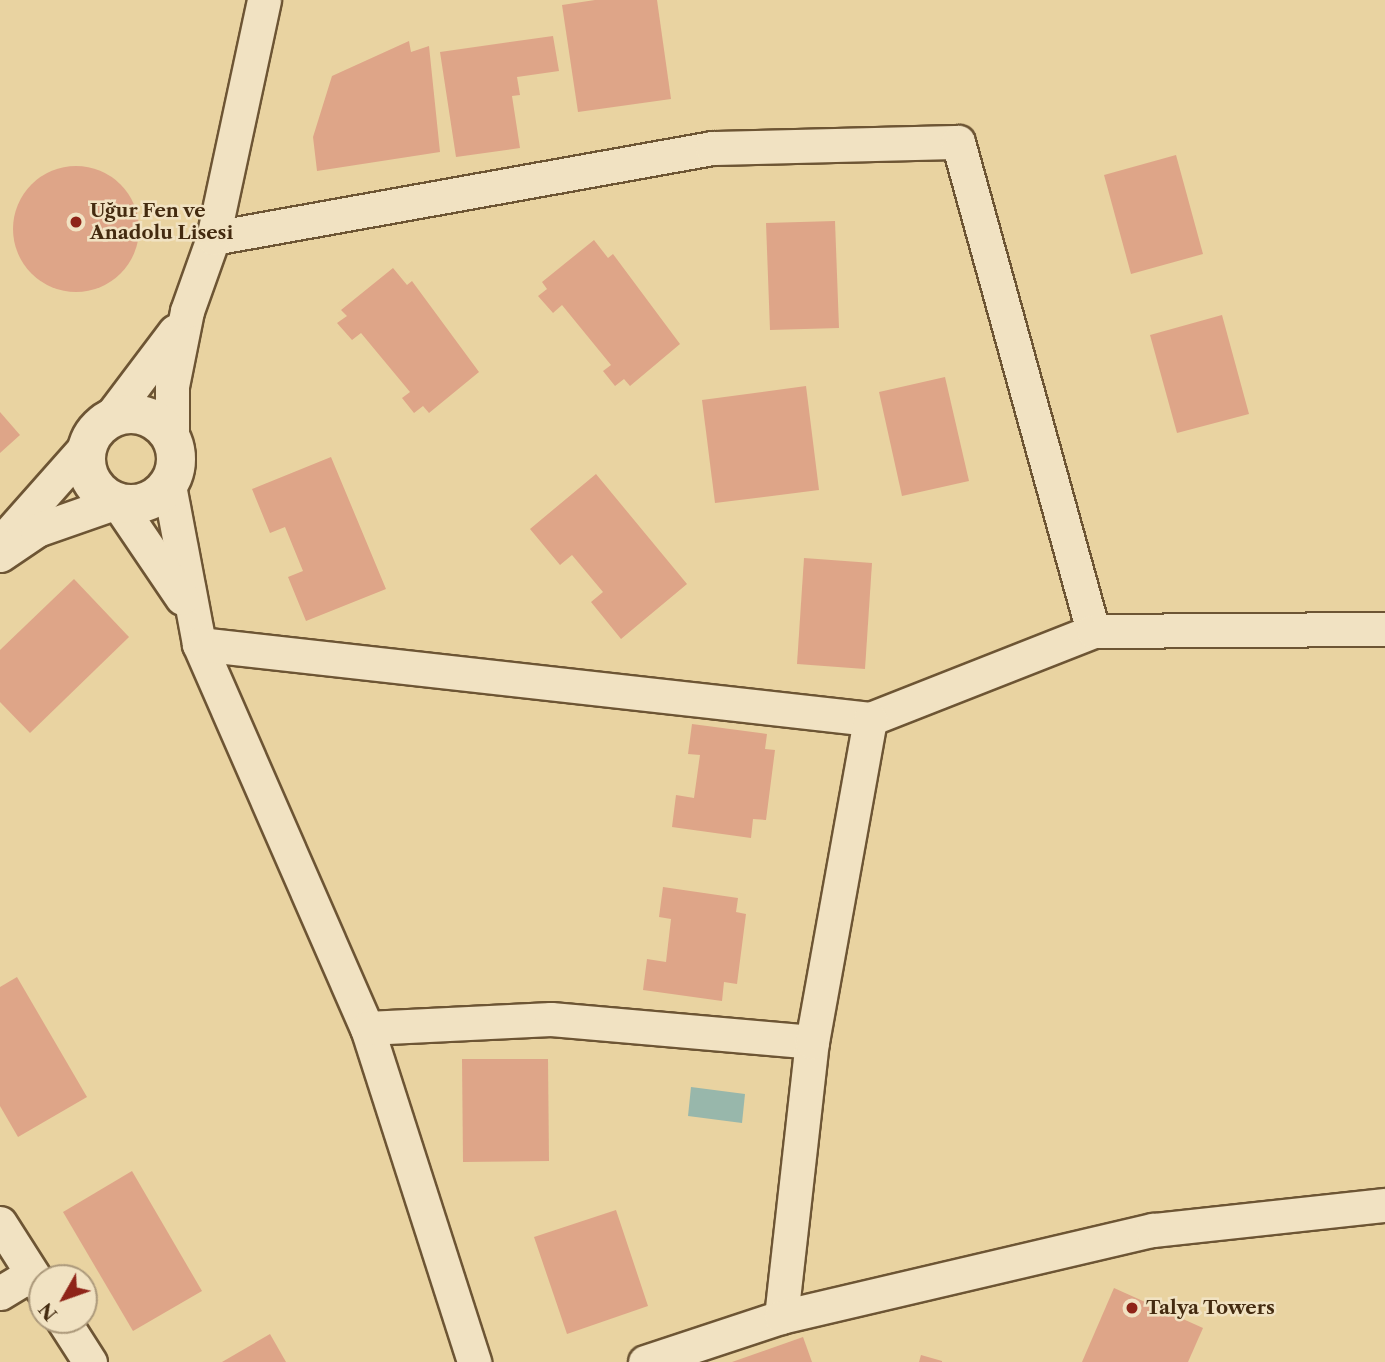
<!DOCTYPE html>
<meta charset="utf-8">
<style>
body{margin:0}
#map{position:relative;width:1385px;height:1362px;overflow:hidden;background:#e9d3a1;font-family:"Libre Caslon Text",serif}
div>[style]{position:absolute}
[style*='--x']{left:calc(var(--x)*1px);top:calc(var(--y)*1px);width:calc(var(--w)*1px);rotate:calc(var(--a)*1deg)}
.water>*{inset:0;background:#98b7ab}
.building>*{inset:0;background:#dea588}
.round{border-radius:50%}
.roads{filter:drop-shadow(2px 0 #6d5534) drop-shadow(-2px 0 #6d5534) drop-shadow(0 2px #6d5534) drop-shadow(0 -2px #6d5534)}
.minor>*{height:33px;margin:-16.5px;padding:0 16.5px;transform-origin:16.5px;border-radius:16.5px;background:#f1e2c2}
.tertiary>*{height:38px;margin:-19px;padding:0 19px;transform-origin:19px;border-radius:19px;background:#f1e2c2}
.tertiary>.ring{margin:-19px;padding:0;box-sizing:content-box;background:none;border:38px solid #f1e2c2;border-radius:50%}
.dots>*{width:19px;height:19px;translate:-50% -50%;box-sizing:border-box;border:4px solid #f1e2c2;border-radius:50%}
span{translate:-50% -50%;white-space:nowrap;text-align:center;line-height:1.15;-webkit-text-stroke:5px #f1e2c2;paint-order:stroke}
.poi-label{font-size:19px;color:#442b10;font-weight:700}
.left{translate:0 -50%;text-align:left}
.north{position:absolute;left:28px;top:1264px;width:70px;height:70px;box-sizing:border-box;background:#f1e2c2;border:2px solid #ac997b;border-radius:50%;rotate:230deg;font-size:19px;font-weight:700;line-height:28px;text-align:center;color:#442b10}
.north::after{content:'';display:block;margin:auto;width:24px;height:32px;background:#8f2418;clip-path:polygon(50% 0,100% 100%,50% 72%,0 100%)}
</style>
<div id="map">
<div class="water">
<i style="clip-path:polygon(691px 1087px,745px 1094px,742px 1123px,688px 1116px)"></i>
</div>
<div class="building">
<i style="clip-path:polygon(595px 0,657px 0,671px 99px,578px 112px,562px 5px)"></i>
<i style="clip-path:polygon(553px 36px,559px 71px,517px 77px,520px 95px,512px 96px,520px 148px,456px 157px,440px 52px)"></i>
<i style="clip-path:polygon(409px 41px,411px 52px,429px 46px,440px 152px,317px 171px,313px 137px,332px 76px)"></i>
<i style="clip-path:polygon(1176px 155px,1203px 254px,1131px 274px,1104px 175px)"></i>
<i class="round" style="left:13px;top:166px;width:126px;height:126px"></i>
<i style="clip-path:polygon(835px 221px,839px 328px,770px 330px,766px 223px)"></i>
<i style="clip-path:polygon(594px 240px,608px 258px,613px 254px,680px 344px,630px 386px,624px 379px,615px 386px,603px 371px,611px 365px,562px 305px,553px 313px,538px 296px,547px 289px,542px 282px)"></i>
<i style="clip-path:polygon(393px 268px,407px 285px,412px 281px,479px 372px,429px 413px,423px 406px,414px 413px,402px 398px,410px 392px,361px 333px,352px 340px,337px 323px,347px 316px,341px 310px)"></i>
<i style="clip-path:polygon(1222px 315px,1249px 414px,1177px 433px,1150px 335px)"></i>
<i style="clip-path:polygon(945px 377px,969px 481px,902px 496px,879px 392px)"></i>
<i style="clip-path:polygon(806px 386px,819px 490px,715px 503px,702px 400px)"></i>
<i style="clip-path:polygon(0 412px,20px 435px,0 453px)"></i>
<i style="clip-path:polygon(331px 457px,386px 589px,306px 621px,288px 577px,303px 571px,285px 527px,270px 533px,252px 489px)"></i>
<i style="clip-path:polygon(596px 474px,687px 584px,621px 639px,591px 602px,603px 592px,572px 555px,560px 565px,530px 529px)"></i>
<i style="clip-path:polygon(804px 558px,872px 563px,865px 669px,797px 664px)"></i>
<i style="clip-path:polygon(74px 579px,129px 637px,30px 733px,0 702px,0 650px)"></i>
<i style="clip-path:polygon(692px 724px,767px 734px,765px 749px,775px 750px,766px 820px,753px 819px,751px 838px,672px 827px,676px 795px,694px 798px,700px 755px,688px 754px)"></i>
<i style="clip-path:polygon(663px 887px,738px 898px,736px 912px,746px 914px,737px 984px,724px 982px,722px 1001px,643px 990px,647px 959px,666px 962px,671px 919px,659px 917px)"></i>
<i style="clip-path:polygon(17px 977px,87px 1097px,18px 1137px,0 1106px,0 987px)"></i>
<i style="clip-path:polygon(462px 1059px,548px 1059px,549px 1161px,463px 1162px)"></i>
<i style="clip-path:polygon(132px 1171px,202px 1291px,133px 1331px,63px 1212px)"></i>
<i style="clip-path:polygon(616px 1210px,648px 1306px,567px 1334px,534px 1237px)"></i>
<i style="clip-path:polygon(1114px 1288px,1203px 1328px,1188px 1362px,1082px 1362px)"></i>
<i style="clip-path:polygon(270px 1334px,286px 1362px,222px 1362px)"></i>
<i style="clip-path:polygon(803px 1337px,812px 1362px,732px 1362px)"></i>
<i style="clip-path:polygon(921px 1355px,942px 1361px,942px 1362px,919px 1362px)"></i>
</div>
<div class="roads">
<div class="minor">
<i style="--x:213;--y:238;--w:507;--a:-10.22"></i>
<i style="--x:712;--y:148;--w:246;--a:-1.4"></i>
<i style="--x:958;--y:142;--w:507;--a:74.57"></i>
<i style="--x:108;--y:420;--w:111;--a:-53"></i>
<i style="--x:172;--y:442;--w:56;--a:-90"></i>
<i style="--x:172;--y:386;--w:76;--a:-78.7"></i>
<i style="--x:187;--y:311;--w:77;--a:-70.4"></i>
<i style="--x:213;--y:238;--w:243;--a:-77.9"></i>
<i style="--x:169;--y:485;--w:162;--a:79.3"></i>
<i style="--x:199;--y:644;--w:419;--a:66.4"></i>
<i style="--x:367;--y:1028;--w:351;--a:72.2"></i>
<i style="--x:5;--y:538;--w:127;--a:-48.5"></i>
<i style="--x:0;--y:555;--w:45;--a:-34"></i>
<i style="--x:37;--y:530;--w:85;--a:-19.3"></i>
<i style="--x:117;--y:502;--w:116;--a:55.9"></i>
<i style="--x:199;--y:644;--w:675;--a:6.38"></i>
<i style="--x:870;--y:719;--w:240;--a:-21.5"></i>
<i style="--x:1093;--y:631;--w:292;--a:-0.4"></i>
<i style="--x:367;--y:1028;--w:184;--a:-2.8"></i>
<i style="--x:551;--y:1019;--w:262;--a:5"></i>
<i style="--x:0;--y:1223;--w:78;--a:57.5"></i>
<i style="--x:0;--y:1293;--w:37;--a:-31"></i>
<i style="--x:781;--y:1317;--w:277;--a:-83.6"></i>
<i style="--x:812;--y:1042;--w:328;--a:-79.8"></i>
<i style="--x:63;--y:1320;--w:50;--a:57.3"></i>
<i style="--x:645;--y:1362;--w:143;--a:-18.3"></i>
<i style="--x:781;--y:1317;--w:382;--a:-13.2"></i>
<i style="--x:1153;--y:1230;--w:233;--a:-6.2"></i>
</div>
<div class="tertiary">
<i class="ring" style="left:86px;top:414px;width:52px;height:52px"></i>
</div>
</div>
<div class="dots">
<i style="left:76px;top:222px;background:#8f2418"></i>
<i style="left:1132px;top:1308px;background:#8f2418"></i>
</div>
<div class="poi-label">
<span class="left" style="left:90px;top:222px">Uğur Fen ve<br>Anadolu Lisesi</span>
<span class="left" style="left:1146px;top:1308px">Talya Towers</span>
</div>
<div class="north">N</div>
</div>
